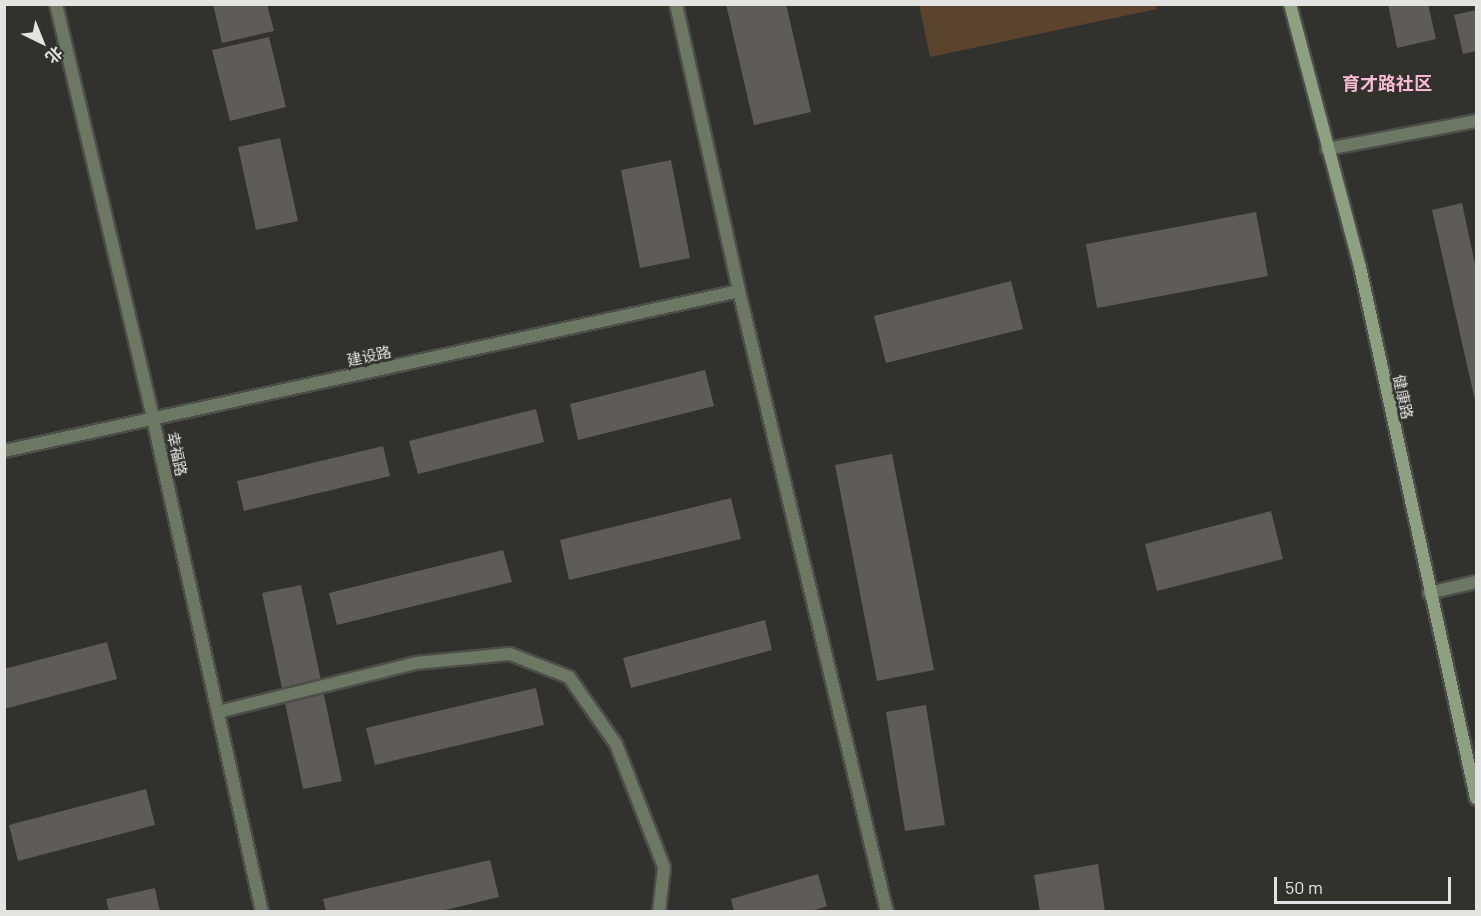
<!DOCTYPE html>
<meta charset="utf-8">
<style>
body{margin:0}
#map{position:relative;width:1481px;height:916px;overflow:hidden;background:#31312d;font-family:Barlow,"Noto Sans SC",sans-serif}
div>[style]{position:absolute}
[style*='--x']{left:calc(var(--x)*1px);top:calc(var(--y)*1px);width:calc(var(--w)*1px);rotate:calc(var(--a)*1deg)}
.green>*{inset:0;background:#5b432d}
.building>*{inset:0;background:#5e5c58}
.roads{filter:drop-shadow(2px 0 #4d4d4a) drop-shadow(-2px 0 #4d4d4a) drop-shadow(0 2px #4d4d4a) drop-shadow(0 -2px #4d4d4a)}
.street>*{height:12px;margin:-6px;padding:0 6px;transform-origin:6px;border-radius:6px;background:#6c7864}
.secondary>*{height:12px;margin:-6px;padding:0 6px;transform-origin:6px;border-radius:6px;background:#8da080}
span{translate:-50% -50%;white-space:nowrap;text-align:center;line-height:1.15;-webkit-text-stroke:5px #31312d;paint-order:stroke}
.street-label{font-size:15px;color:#e3e3e1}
.quarter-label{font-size:18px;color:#fbbad3;font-weight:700}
.frame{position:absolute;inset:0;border:6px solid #e3e3e1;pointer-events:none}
.north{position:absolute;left:12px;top:12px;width:60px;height:60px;-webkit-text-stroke:4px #31312d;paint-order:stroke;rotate:137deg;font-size:16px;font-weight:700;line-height:24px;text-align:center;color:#e3e3e1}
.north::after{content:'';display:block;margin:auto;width:21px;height:27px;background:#e3e3e1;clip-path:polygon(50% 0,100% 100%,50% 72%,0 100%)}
.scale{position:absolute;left:1274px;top:877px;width:177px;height:27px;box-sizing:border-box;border:3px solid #e3e3e1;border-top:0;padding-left:8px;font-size:18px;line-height:21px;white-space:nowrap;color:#e3e3e1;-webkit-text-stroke:4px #31312d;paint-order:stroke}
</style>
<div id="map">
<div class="green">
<i style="clip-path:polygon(1156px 5px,1157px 9px,930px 57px,919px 5px)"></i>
</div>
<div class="building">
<i style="clip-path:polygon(213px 4px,267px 4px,274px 31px,222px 43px)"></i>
<i style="clip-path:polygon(726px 4px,786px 4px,811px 112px,754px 125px)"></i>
<i style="clip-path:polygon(1388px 4px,1428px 4px,1436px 39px,1397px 48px)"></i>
<i style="clip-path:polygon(1476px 10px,1476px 51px,1463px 54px,1454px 15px)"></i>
<i style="clip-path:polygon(269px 37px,286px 107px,230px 121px,212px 50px)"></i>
<i style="clip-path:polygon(280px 138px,298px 221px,256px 230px,238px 147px)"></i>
<i style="clip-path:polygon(671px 160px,690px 258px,640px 268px,621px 170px)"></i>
<i style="clip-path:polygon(1462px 203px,1476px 269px,1476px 405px,1432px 210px)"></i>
<i style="clip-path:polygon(1256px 212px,1268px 276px,1097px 308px,1086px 244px)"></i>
<i style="clip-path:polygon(1011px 281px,1023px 329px,886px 363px,874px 316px)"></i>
<i style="clip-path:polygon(705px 370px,714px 406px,578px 440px,570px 404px)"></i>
<i style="clip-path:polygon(536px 409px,544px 442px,418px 474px,409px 441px)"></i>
<i style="clip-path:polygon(383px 446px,390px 476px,244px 511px,237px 481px)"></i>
<i style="clip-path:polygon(892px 454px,934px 670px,877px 681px,835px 465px)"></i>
<i style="clip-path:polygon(731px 498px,741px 539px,569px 580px,560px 540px)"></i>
<i style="clip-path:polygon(1271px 511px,1283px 559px,1157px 591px,1145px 544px)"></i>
<i style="clip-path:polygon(503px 550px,512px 582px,337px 625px,329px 593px)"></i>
<i style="clip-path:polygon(301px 585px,342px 781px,303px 789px,262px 593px)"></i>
<i style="clip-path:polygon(765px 620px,772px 650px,631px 688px,623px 658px)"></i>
<i style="clip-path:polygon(107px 642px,117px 679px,4px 709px,4px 669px)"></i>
<i style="clip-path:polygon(536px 688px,544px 725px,375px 765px,366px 728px)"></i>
<i style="clip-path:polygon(926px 705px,945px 825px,905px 831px,886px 712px)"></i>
<i style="clip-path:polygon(146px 789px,155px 825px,18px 861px,9px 825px)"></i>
<i style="clip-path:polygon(490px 860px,499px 897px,437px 912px,326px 912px,323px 899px)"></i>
<i style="clip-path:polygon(1098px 864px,1105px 912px,1040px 912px,1034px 875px)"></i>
<i style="clip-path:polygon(818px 874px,827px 906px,809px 912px,734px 912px,731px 899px)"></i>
<i style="clip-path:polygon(155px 888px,160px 912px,109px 912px,106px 899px)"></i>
</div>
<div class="roads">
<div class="street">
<i style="--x:56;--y:4;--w:426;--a:76.8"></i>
<i style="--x:153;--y:419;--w:505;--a:77.53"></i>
<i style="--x:676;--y:4;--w:294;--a:77.6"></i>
<i style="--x:739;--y:291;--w:638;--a:76.6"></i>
<i style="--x:1327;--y:149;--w:152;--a:-10.6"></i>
<i style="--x:4;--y:451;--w:752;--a:-12.28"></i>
<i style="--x:1429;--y:593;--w:48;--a:-13.2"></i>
<i style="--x:218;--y:712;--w:204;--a:-13.9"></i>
<i style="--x:416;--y:663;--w:94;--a:-5.5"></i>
<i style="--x:510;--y:654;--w:63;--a:21.3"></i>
<i style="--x:569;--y:677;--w:82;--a:55"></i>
<i style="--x:616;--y:744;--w:132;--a:68.7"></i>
<i style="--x:664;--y:867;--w:45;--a:96.3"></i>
</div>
<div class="secondary">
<i style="--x:1290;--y:4;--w:272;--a:75.1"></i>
<i style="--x:1360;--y:267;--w:544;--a:77.68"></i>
</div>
</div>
<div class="street-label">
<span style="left:369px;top:356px;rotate:-12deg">建设路</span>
<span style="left:1403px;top:397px;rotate:78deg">健康路</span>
<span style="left:177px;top:454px;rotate:78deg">幸福路</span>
</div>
<div class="quarter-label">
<span style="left:1387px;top:83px">育才路社区</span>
</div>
<div class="frame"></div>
<div class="north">北</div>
<div class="scale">50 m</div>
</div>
